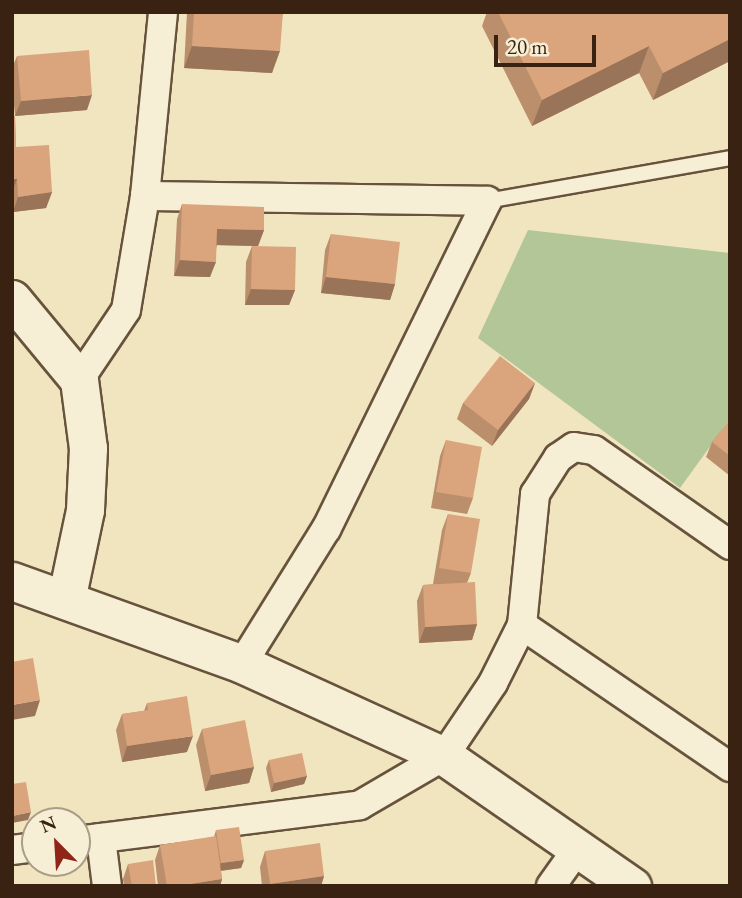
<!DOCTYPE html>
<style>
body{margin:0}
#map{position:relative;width:742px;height:898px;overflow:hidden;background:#f1e5bf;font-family:"EB Garamond",serif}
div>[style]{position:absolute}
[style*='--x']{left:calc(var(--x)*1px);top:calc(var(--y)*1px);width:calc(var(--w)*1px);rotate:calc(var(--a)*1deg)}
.green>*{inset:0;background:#b3c697}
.roads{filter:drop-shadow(2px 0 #67533c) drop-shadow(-2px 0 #67533c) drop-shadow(0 2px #67533c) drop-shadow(0 -2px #67533c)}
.service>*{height:14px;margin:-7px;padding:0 7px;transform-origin:7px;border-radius:7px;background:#f6eed5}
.minor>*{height:28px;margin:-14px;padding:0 14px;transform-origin:14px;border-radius:14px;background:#f6eed5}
.tertiary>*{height:37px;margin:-18.5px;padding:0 18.5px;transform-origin:18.5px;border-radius:18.5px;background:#f6eed5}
.wall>*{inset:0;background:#bb8e6c}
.shaded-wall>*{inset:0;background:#997458}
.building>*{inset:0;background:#daa57d}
span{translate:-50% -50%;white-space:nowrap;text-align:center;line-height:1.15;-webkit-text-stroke:6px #f6eed5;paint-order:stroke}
.frame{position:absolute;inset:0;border:14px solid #392211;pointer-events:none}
.north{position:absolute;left:21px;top:807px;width:70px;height:70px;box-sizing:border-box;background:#f6eed5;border:2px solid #aa9c87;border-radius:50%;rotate:336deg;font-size:19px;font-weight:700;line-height:28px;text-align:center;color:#392211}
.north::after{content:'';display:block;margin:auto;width:24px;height:32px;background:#8f2418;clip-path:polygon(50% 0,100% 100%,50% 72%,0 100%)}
.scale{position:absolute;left:494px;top:35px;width:102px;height:32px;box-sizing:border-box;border:4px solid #392211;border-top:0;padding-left:9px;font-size:21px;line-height:24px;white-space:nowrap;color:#392211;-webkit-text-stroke:5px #f6eed5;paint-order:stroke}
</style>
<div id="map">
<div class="green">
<i style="clip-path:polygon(528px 230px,730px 253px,730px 419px,680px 488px,478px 338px)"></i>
</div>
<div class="roads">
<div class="service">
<i style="--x:487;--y:201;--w:247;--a:-10"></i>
</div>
<div class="minor">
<i style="--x:145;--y:196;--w:342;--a:0.8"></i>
<i style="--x:487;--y:201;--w:365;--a:116.1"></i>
<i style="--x:326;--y:529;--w:159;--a:121.9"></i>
<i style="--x:79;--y:380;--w:84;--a:-56.1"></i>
<i style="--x:126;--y:310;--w:116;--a:-80.5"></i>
<i style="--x:145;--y:196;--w:185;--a:-84.4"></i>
<i style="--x:522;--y:625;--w:252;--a:34.3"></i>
<i style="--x:101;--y:838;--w:48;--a:82.9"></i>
<i style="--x:77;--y:841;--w:285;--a:-7.2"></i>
<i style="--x:360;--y:805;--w:97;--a:-30.3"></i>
<i style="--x:444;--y:756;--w:88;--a:-56.1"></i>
<i style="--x:493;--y:683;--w:65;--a:-63.4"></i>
<i style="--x:522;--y:625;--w:132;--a:-84.3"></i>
<i style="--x:535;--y:494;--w:43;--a:-57.4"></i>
<i style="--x:558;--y:458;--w:19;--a:-35"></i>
<i style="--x:574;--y:447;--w:20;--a:9"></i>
<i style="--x:594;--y:450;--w:166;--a:34.9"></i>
<i style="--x:12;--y:850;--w:23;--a:-7"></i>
<i style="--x:551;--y:886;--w:47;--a:-54.6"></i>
</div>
<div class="tertiary">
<i style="--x:12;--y:299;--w:105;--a:50.4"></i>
<i style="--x:79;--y:380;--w:69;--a:82.5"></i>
<i style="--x:88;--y:448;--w:62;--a:92.8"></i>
<i style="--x:85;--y:510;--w:92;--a:101.9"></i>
<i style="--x:12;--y:581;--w:245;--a:19.8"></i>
<i style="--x:242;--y:664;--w:222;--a:24.5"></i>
<i style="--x:444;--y:756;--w:229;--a:34.7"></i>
</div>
</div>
<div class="wall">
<i style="clip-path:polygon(187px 12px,283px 12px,272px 73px,184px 68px)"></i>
<i style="clip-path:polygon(487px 12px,730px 12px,730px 61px,653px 100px,639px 73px,532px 126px,482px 26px)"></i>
<i style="clip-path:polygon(17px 56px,87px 110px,15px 116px,16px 147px,52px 192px,46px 208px,13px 212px,12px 116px,15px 116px,12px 85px,12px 68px)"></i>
<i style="clip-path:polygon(182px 204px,264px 230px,258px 246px,217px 245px,210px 277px,174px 276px,177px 219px)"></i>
<i style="clip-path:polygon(331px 234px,395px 284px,390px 300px,321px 293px,325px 250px)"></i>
<i style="clip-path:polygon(252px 246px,295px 290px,289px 305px,245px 305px,246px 262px)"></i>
<i style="clip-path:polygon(535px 383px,529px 399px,492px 446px,457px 419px,463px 403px)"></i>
<i style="clip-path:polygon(730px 420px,730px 476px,706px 457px,712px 442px)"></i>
<i style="clip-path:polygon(446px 440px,473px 498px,467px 514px,431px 508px,440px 456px)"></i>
<i style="clip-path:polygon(448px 514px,471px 573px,467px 583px,477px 624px,472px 640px,419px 643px,417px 601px,423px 585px,438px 584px,433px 584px,442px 530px)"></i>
<i style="clip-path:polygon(147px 703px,187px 752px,122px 762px,116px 730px,122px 714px,144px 711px)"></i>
<i style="clip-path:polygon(202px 729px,254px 767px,249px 783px,205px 791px,196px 745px)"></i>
<i style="clip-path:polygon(269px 760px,307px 776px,304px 784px,271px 792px,266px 768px)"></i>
<i style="clip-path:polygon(216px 830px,244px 860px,241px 868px,221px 871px,222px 879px,220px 886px,158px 886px,155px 860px,160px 845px,214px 837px)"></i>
<i style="clip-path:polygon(265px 851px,324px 876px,321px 886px,262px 886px,260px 867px)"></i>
<i style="clip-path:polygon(128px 864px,156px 886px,124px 886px,123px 879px)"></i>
</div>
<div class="shaded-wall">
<i style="clip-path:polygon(730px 39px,730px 61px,653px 100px,663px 73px)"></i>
<i style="clip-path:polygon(192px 46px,280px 51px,272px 73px,184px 68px)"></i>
<i style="clip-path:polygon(649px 46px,639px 73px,532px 126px,542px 100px)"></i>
<i style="clip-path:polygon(92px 95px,87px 110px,15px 116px,21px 101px)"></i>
<i style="clip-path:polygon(12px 179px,17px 179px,12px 192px)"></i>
<i style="clip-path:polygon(52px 192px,46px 208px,13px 212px,18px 197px)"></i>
<i style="clip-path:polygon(217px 229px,264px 230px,258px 246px,212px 245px)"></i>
<i style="clip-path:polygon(180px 260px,216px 262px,210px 277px,174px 276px)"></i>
<i style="clip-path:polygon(326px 277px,395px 284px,390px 300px,321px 293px)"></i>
<i style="clip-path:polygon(251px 289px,295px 290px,289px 305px,245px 305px)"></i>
<i style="clip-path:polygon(535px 383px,529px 399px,492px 446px,498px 430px)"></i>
<i style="clip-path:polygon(477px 624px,472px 640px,419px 643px,425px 627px)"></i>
<i style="clip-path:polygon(40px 700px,35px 716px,12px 720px,12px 705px)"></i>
<i style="clip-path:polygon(193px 736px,187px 752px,122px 762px,127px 746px)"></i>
<i style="clip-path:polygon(254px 767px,249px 783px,205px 791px,211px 775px)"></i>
<i style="clip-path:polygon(307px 776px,304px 784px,271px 792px,274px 783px)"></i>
<i style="clip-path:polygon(31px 812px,28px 820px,12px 823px,12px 816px)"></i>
<i style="clip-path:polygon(244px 860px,241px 868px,218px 871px,221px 863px)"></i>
<i style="clip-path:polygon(324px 876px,321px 886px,269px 886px,270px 884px)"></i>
<i style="clip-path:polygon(222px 879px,220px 886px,178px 886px)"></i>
</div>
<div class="building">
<i style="clip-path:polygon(194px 12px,283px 12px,280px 51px,192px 46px)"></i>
<i style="clip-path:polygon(498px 12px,730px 12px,730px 39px,663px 73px,649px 46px,542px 100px)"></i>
<i style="clip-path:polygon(89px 50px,92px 95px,21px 101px,17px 56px)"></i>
<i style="clip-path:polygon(12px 116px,15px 116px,16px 147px,49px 145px,52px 192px,18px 197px,17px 179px,12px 179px)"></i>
<i style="clip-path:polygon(182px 204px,264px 207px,264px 230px,217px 229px,216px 262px,180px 260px)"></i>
<i style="clip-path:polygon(331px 234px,400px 242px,395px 284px,326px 277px)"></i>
<i style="clip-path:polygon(252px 246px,296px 247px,295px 290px,251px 289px)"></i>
<i style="clip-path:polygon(500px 356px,535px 383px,498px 430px,463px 403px)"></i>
<i style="clip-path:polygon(730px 420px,730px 456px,712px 442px)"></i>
<i style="clip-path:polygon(446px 440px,482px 447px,473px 498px,436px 492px)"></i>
<i style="clip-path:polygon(448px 514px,480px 519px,471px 573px,439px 568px)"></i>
<i style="clip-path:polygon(475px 582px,477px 624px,425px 627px,423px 585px)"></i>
<i style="clip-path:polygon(33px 658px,40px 700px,12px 705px,12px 662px)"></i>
<i style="clip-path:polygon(187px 696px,193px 736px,127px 746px,122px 714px,148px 710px,147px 703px)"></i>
<i style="clip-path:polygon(245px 720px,254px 767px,211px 775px,202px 729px)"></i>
<i style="clip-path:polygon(302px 753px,307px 776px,274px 783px,269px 760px)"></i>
<i style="clip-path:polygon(26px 782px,31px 812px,12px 816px,12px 784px)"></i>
<i style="clip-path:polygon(239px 827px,244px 860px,221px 863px,216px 830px)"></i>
<i style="clip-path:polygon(216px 836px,222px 879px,178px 886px,167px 886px,160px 845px)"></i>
<i style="clip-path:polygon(320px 843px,324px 876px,270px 884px,265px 851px)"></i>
<i style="clip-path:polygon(153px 860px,156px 886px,132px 886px,128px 864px)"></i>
</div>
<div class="frame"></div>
<div class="north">N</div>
<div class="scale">20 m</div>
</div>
